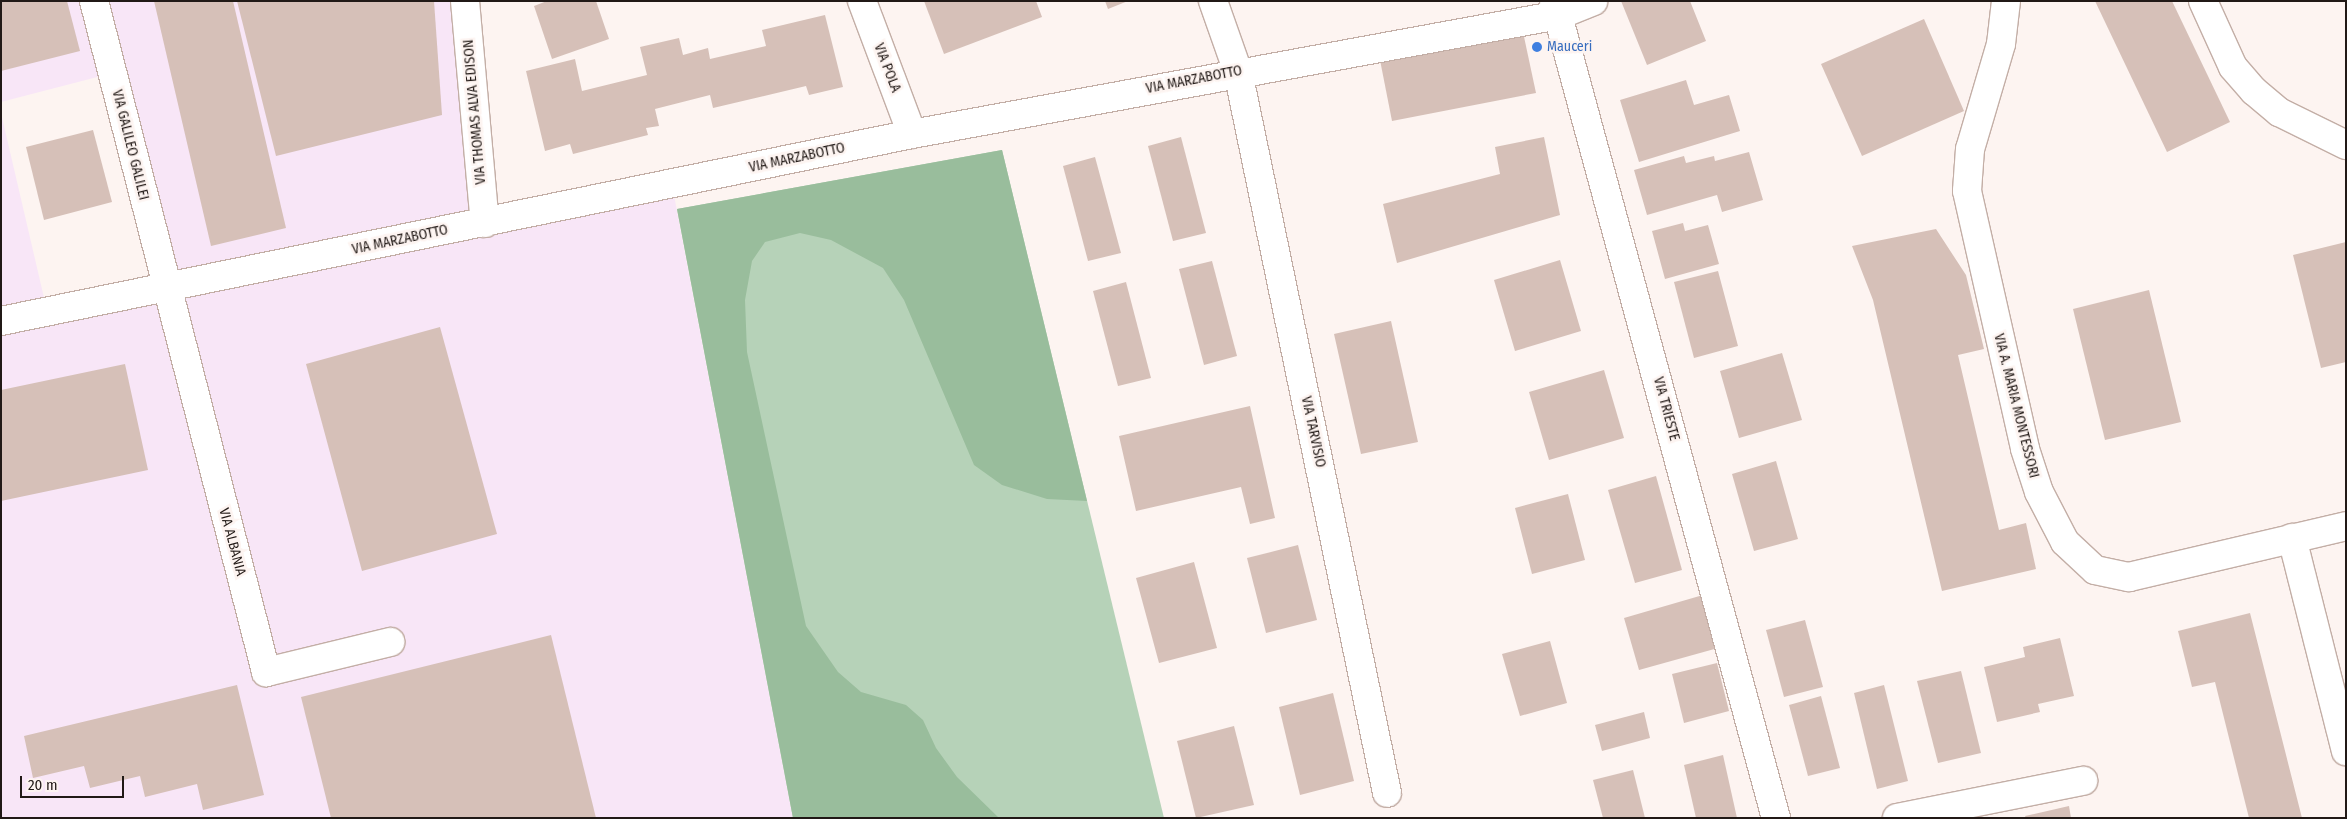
<!DOCTYPE html>
<style>
body{margin:0}
#map{position:relative;width:2347px;height:819px;overflow:hidden;background:#fdf4f1;font-family:"Fira Sans Condensed",sans-serif}
div>[style]{position:absolute}
[style*='--x']{left:calc(var(--x)*1px);top:calc(var(--y)*1px);width:calc(var(--w)*1px);rotate:calc(var(--a)*1deg)}
.industrial>*{inset:0;background:#f8e6f7}
.green>*{inset:0;background:#b6d2b8}
.forest>*{inset:0;background:#99bd9c}
.building>*{inset:0;background:#d6c0b8}
.roads{filter:drop-shadow(1px 0 #c3aea6) drop-shadow(-1px 0 #c3aea6) drop-shadow(0 1px #c3aea6) drop-shadow(0 -1px #c3aea6)}
.minor>*{height:28px;margin:-14px;padding:0 14px;transform-origin:14px;border-radius:14px;background:#fff}
.dots>*{width:14px;height:14px;translate:-50% -50%;box-sizing:border-box;border:2px solid #fdf4f1;border-radius:50%}
span{translate:-50% -50%;white-space:nowrap;text-align:center;line-height:1.15;-webkit-text-stroke:5px #fdf4f1;paint-order:stroke}
.shop-label{font-size:14px;color:#366cbe}
.left{translate:0 -50%;text-align:left}
.street-label{font-size:14px;color:#211916}
.frame{position:absolute;inset:0;border:2px solid #211916;pointer-events:none}
.scale{position:absolute;left:20px;top:776px;width:104px;height:22px;box-sizing:border-box;border:2px solid #211916;border-top:0;padding-left:6px;font-size:15px;line-height:18px;white-space:nowrap;color:#211916;-webkit-text-stroke:4px #fdf4f1;paint-order:stroke}
</style>
<div id="map">
<div class="industrial">
<i style="clip-path:polygon(1px 1px,458px 1px,477px 218px,176px 278px,105px 75px,1px 102px)"></i>
<i style="clip-path:polygon(1px 113px,45px 302px,1px 311px)"></i>
<i style="clip-path:polygon(673px 190px,793px 818px,1px 818px,1px 329px)"></i>
</div>
<div class="green">
<i style="clip-path:polygon(1002px 150px,1164px 818px,793px 818px,677px 209px)"></i>
</div>
<div class="forest">
<i style="clip-path:polygon(1002px 150px,1087px 501px,1047px 499px,1002px 485px,974px 465px,904px 300px,883px 268px,831px 240px,800px 233px,765px 242px,752px 261px,745px 300px,747px 352px,806px 626px,838px 672px,861px 692px,906px 705px,923px 720px,936px 748px,957px 777px,999px 818px,793px 818px,677px 209px)"></i>
</div>
<div class="building">
<i style="clip-path:polygon(1px 1px,67px 1px,80px 51px,1px 71px)"></i>
<i style="clip-path:polygon(154px 1px,233px 1px,286px 228px,211px 246px)"></i>
<i style="clip-path:polygon(237px 1px,434px 1px,442px 115px,276px 156px)"></i>
<i style="clip-path:polygon(547px 1px,596px 1px,609px 39px,552px 59px,534px 6px)"></i>
<i style="clip-path:polygon(924px 1px,1036px 1px,1042px 17px,944px 54px)"></i>
<i style="clip-path:polygon(1105px 1px,1128px 1px,1108px 9px)"></i>
<i style="clip-path:polygon(1621px 1px,1690px 1px,1706px 41px,1647px 65px)"></i>
<i style="clip-path:polygon(2095px 1px,2172px 1px,2230px 122px,2167px 152px)"></i>
<i style="clip-path:polygon(825px 15px,843px 87px,809px 95px,806px 86px,713px 108px,710px 95px,655px 109px,659px 126px,646px 128px,648px 135px,573px 154px,570px 144px,545px 151px,526px 71px,575px 59px,582px 91px,647px 75px,640px 47px,679px 38px,683px 55px,708px 48px,710px 59px,766px 46px,762px 30px)"></i>
<i style="clip-path:polygon(1924px 19px,1964px 111px,1862px 156px,1821px 64px)"></i>
<i style="clip-path:polygon(1523px 32px,1536px 93px,1392px 121px,1380px 60px)"></i>
<i style="clip-path:polygon(1686px 80px,1694px 105px,1729px 95px,1740px 131px,1639px 162px,1620px 100px)"></i>
<i style="clip-path:polygon(93px 130px,112px 202px,44px 220px,26px 147px)"></i>
<i style="clip-path:polygon(1181px 137px,1206px 233px,1173px 241px,1148px 146px)"></i>
<i style="clip-path:polygon(1544px 137px,1560px 215px,1397px 263px,1383px 204px,1500px 174px,1495px 147px)"></i>
<i style="clip-path:polygon(1749px 152px,1763px 200px,1722px 212px,1717px 195px,1647px 215px,1634px 170px,1684px 156px,1686px 163px,1714px 156px,1715px 161px)"></i>
<i style="clip-path:polygon(1095px 157px,1121px 253px,1088px 261px,1063px 166px)"></i>
<i style="clip-path:polygon(1683px 223px,1685px 231px,1708px 225px,1719px 264px,1665px 279px,1652px 231px)"></i>
<i style="clip-path:polygon(1936px 229px,1966px 275px,1984px 349px,1958px 355px,1999px 530px,2026px 523px,2036px 569px,1942px 591px,1873px 300px,1852px 246px)"></i>
<i style="clip-path:polygon(2346px 242px,2346px 362px,2321px 368px,2293px 255px)"></i>
<i style="clip-path:polygon(1560px 260px,1581px 331px,1515px 351px,1494px 280px)"></i>
<i style="clip-path:polygon(1212px 261px,1237px 356px,1204px 365px,1179px 269px)"></i>
<i style="clip-path:polygon(1718px 271px,1738px 346px,1694px 358px,1674px 282px)"></i>
<i style="clip-path:polygon(1126px 282px,1151px 378px,1118px 386px,1093px 291px)"></i>
<i style="clip-path:polygon(2149px 290px,2181px 422px,2105px 440px,2073px 309px)"></i>
<i style="clip-path:polygon(1391px 321px,1418px 442px,1361px 454px,1334px 334px)"></i>
<i style="clip-path:polygon(440px 327px,497px 534px,362px 571px,306px 364px)"></i>
<i style="clip-path:polygon(1782px 353px,1802px 420px,1739px 438px,1720px 371px)"></i>
<i style="clip-path:polygon(125px 364px,148px 470px,1px 501px,1px 390px)"></i>
<i style="clip-path:polygon(1604px 370px,1624px 438px,1549px 460px,1529px 392px)"></i>
<i style="clip-path:polygon(1250px 406px,1275px 518px,1250px 524px,1241px 487px,1136px 511px,1119px 436px)"></i>
<i style="clip-path:polygon(1776px 461px,1798px 539px,1754px 551px,1732px 474px)"></i>
<i style="clip-path:polygon(1656px 476px,1682px 570px,1635px 583px,1608px 490px)"></i>
<i style="clip-path:polygon(1568px 494px,1585px 560px,1532px 574px,1515px 508px)"></i>
<i style="clip-path:polygon(1298px 545px,1317px 620px,1266px 633px,1247px 558px)"></i>
<i style="clip-path:polygon(1194px 562px,1217px 648px,1159px 663px,1136px 578px)"></i>
<i style="clip-path:polygon(1703px 595px,1718px 648px,1639px 670px,1624px 618px)"></i>
<i style="clip-path:polygon(2250px 613px,2302px 818px,2249px 818px,2215px 682px,2192px 687px,2178px 631px)"></i>
<i style="clip-path:polygon(1805px 620px,1823px 687px,1784px 697px,1766px 630px)"></i>
<i style="clip-path:polygon(551px 635px,596px 818px,331px 818px,301px 697px)"></i>
<i style="clip-path:polygon(2060px 638px,2074px 696px,2038px 704px,2040px 712px,1997px 722px,1984px 667px,2025px 657px,2023px 647px)"></i>
<i style="clip-path:polygon(1550px 641px,1567px 703px,1520px 716px,1502px 654px)"></i>
<i style="clip-path:polygon(1717px 663px,1729px 711px,1684px 723px,1672px 674px)"></i>
<i style="clip-path:polygon(1961px 671px,1981px 753px,1938px 763px,1917px 681px)"></i>
<i style="clip-path:polygon(237px 685px,264px 795px,203px 810px,197px 784px,145px 797px,140px 776px,90px 788px,84px 766px,33px 778px,24px 736px)"></i>
<i style="clip-path:polygon(1884px 685px,1908px 781px,1877px 789px,1854px 693px)"></i>
<i style="clip-path:polygon(1333px 693px,1354px 781px,1300px 795px,1279px 707px)"></i>
<i style="clip-path:polygon(1821px 696px,1840px 768px,1808px 776px,1789px 705px)"></i>
<i style="clip-path:polygon(1644px 712px,1650px 738px,1602px 751px,1595px 725px)"></i>
<i style="clip-path:polygon(1234px 726px,1254px 805px,1196px 818px,1177px 741px)"></i>
<i style="clip-path:polygon(1723px 755px,1737px 818px,1696px 818px,1684px 765px)"></i>
<i style="clip-path:polygon(1633px 770px,1645px 818px,1603px 818px,1593px 780px)"></i>
<i style="clip-path:polygon(2069px 806px,2071px 818px,2026px 818px,2025px 816px)"></i>
</div>
<div class="roads">
<div class="minor">
<i style="--x:94;--y:1;--w:693;--a:75.62"></i>
<i style="--x:266;--y:672;--w:128;--a:-13.6"></i>
<i style="--x:465;--y:1;--w:223;--a:84.9"></i>
<i style="--x:862;--y:1;--w:142;--a:69.4"></i>
<i style="--x:1213;--y:1;--w:75;--a:70.6"></i>
<i style="--x:1238;--y:72;--w:736;--a:78.32"></i>
<i style="--x:1554;--y:1;--w:847;--a:74.8"></i>
<i style="--x:2006;--y:1;--w:43;--a:96.6"></i>
<i style="--x:2001;--y:44;--w:109;--a:106.4"></i>
<i style="--x:1970;--y:149;--w:42;--a:94.1"></i>
<i style="--x:1967;--y:191;--w:264;--a:77.3"></i>
<i style="--x:2025;--y:449;--w:45;--a:72"></i>
<i style="--x:2039;--y:492;--w:56;--a:62.5"></i>
<i style="--x:2065;--y:542;--w:41;--a:43"></i>
<i style="--x:2095;--y:570;--w:35;--a:12"></i>
<i style="--x:2129;--y:577;--w:223;--a:-13.2"></i>
<i style="--x:2203;--y:1;--w:72;--a:65.6"></i>
<i style="--x:2233;--y:67;--w:32;--a:49"></i>
<i style="--x:2254;--y:91;--w:33;--a:40"></i>
<i style="--x:2279;--y:112;--w:75;--a:26.2"></i>
<i style="--x:1;--y:321;--w:930;--a:-11.6"></i>
<i style="--x:912;--y:134;--w:658;--a:-10.42"></i>
<i style="--x:1559;--y:15;--w:37;--a:-22"></i>
<i style="--x:2292;--y:538;--w:220;--a:75.8"></i>
<i style="--x:1897;--y:818;--w:190;--a:-11.3"></i>
</div>
</div>
<div class="dots">
<i style="left:1537px;top:47px;background:#3f7fe0"></i>
</div>
<div class="shop-label">
<span class="left" style="left:1547px;top:47px">Mauceri</span>
</div>
<div class="street-label">
<span style="left:887px;top:68px;rotate:69deg">VIA POLA</span>
<span style="left:1194px;top:80px;rotate:-11deg">VIA MARZABOTTO</span>
<span style="left:475px;top:112px;rotate:-95deg">VIA THOMAS ALVA EDISON</span>
<span style="left:130px;top:145px;rotate:76deg">VIA GALILEO GALILEI</span>
<span style="left:797px;top:158px;rotate:-12deg">VIA MARZABOTTO</span>
<span style="left:400px;top:240px;rotate:-12deg">VIA MARZABOTTO</span>
<span style="left:2016px;top:406px;rotate:76deg">VIA A. MARIA MONTESSORI</span>
<span style="left:1666px;top:409px;rotate:75deg">VIA TRIESTE</span>
<span style="left:1313px;top:432px;rotate:78deg">VIA TARVISIO</span>
<span style="left:232px;top:542px;rotate:75deg">VIA ALBANIA</span>
</div>
<div class="frame"></div>
<div class="scale">20 m</div>
</div>
